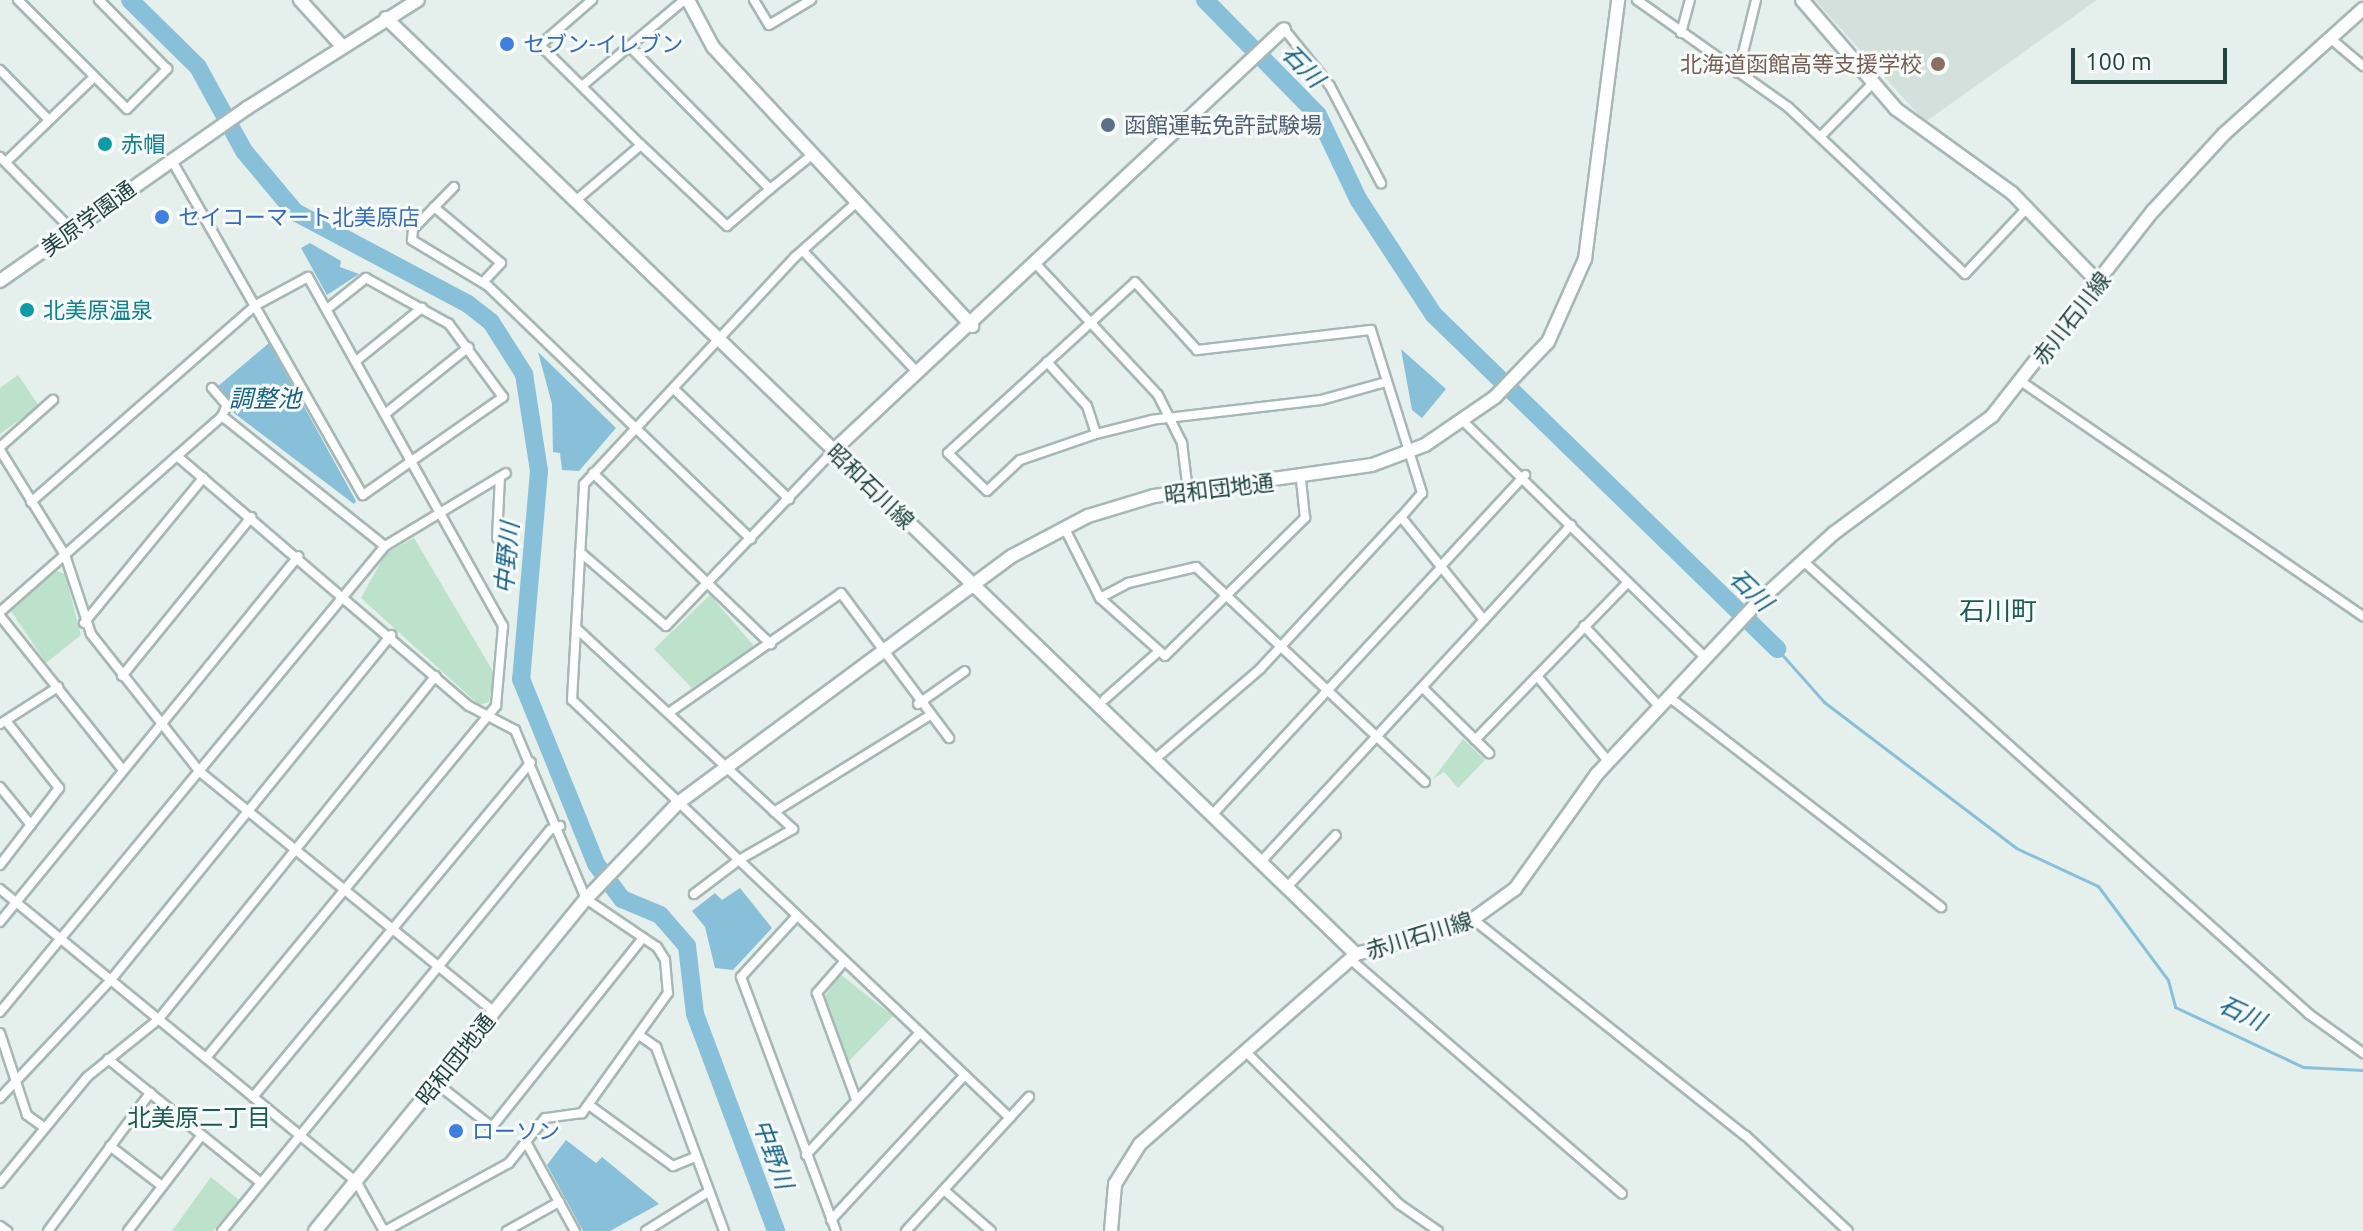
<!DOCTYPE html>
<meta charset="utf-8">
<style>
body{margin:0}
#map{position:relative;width:2363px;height:1231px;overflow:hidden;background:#e5efec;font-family:Ubuntu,"Noto Sans JP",sans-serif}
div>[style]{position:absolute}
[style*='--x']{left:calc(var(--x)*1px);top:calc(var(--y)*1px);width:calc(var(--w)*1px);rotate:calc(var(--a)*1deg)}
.built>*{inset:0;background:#d3e0dc}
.green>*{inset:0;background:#bce2cc}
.water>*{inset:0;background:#88c0d9}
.stream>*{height:3px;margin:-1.5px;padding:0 1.5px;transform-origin:1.5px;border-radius:1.5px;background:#88c0d9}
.river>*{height:18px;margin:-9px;padding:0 9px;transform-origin:9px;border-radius:9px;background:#88c0d9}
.roads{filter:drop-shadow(2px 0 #a6b8b5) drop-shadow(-2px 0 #a6b8b5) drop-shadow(0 2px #a6b8b5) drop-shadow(0 -2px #a6b8b5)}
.street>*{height:8px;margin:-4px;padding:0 4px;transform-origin:4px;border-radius:4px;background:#fff}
.secondary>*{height:12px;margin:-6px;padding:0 6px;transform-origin:6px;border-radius:6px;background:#fff}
.dots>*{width:22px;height:22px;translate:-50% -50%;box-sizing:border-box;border:4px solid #f6fbf9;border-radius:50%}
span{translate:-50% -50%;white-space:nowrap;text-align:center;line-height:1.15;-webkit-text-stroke:6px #f6fbf9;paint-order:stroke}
.shop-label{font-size:22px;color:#366cbe}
.left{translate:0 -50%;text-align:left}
.education-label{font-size:22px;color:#785e54}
.right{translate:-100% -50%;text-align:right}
.service-label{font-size:22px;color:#4e5e75}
.culture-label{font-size:22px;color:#0d838f}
.street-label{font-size:22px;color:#214440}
.water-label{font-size:24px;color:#146287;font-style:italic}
.neighbourhood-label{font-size:24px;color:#1b5953}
.quarter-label{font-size:26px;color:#1b5953}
.scale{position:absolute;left:2071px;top:48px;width:156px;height:36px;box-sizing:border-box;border:4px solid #214440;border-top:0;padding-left:10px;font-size:24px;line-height:28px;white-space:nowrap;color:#214440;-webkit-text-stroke:6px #f6fbf9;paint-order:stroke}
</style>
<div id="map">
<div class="built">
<i style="clip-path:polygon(1815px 0,2097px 0,1925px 122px)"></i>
</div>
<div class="green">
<i style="clip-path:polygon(18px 375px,39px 406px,0 434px,0 388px)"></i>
<i style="clip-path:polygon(414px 538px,494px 673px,489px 702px,479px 705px,361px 598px,386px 553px)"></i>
<i style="clip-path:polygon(57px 571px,65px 574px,81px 635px,46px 663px,11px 611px)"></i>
<i style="clip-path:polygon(710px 595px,754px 646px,692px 688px,654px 649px)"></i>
<i style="clip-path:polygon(1463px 739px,1485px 760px,1458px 788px,1444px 772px,1433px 779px)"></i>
<i style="clip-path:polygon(840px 974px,893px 1016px,848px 1062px,824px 998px)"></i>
<i style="clip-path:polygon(211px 1177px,239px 1200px,213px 1231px,172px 1231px)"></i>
</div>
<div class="water">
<i style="clip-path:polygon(310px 243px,341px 261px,340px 267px,359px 274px,327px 295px,301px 248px)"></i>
<i style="clip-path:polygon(269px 343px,356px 501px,354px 504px,230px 410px,233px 402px,217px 387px)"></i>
<i style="clip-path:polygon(1401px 349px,1446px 389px,1422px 418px,1412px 410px)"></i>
<i style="clip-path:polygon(538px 352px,616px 428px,579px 471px,562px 470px,560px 453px,553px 452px,552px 404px)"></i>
<i style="clip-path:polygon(740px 888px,772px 928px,733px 970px,715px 968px,705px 927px,692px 911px,715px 893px,722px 900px)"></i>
<i style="clip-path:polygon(566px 1140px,596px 1163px,602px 1157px,659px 1204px,610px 1231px,583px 1231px,547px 1165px)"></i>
</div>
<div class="stream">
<i style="--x:1777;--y:649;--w:71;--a:48.4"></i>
<i style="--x:1824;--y:702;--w:241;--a:37.2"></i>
<i style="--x:2016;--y:848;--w:90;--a:24.9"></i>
<i style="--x:2098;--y:886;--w:117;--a:53.3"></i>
<i style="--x:2168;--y:980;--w:28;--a:75"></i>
<i style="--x:2175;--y:1007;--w:141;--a:25.1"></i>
<i style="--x:2303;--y:1067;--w:60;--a:2.9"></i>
</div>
<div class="river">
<i style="--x:130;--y:0;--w:95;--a:44.6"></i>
<i style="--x:198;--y:67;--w:96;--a:61.3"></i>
<i style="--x:244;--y:151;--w:80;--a:50.1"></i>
<i style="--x:295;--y:212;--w:196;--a:28"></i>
<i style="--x:468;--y:304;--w:29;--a:38"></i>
<i style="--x:491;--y:322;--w:62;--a:57.6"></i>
<i style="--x:524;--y:374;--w:98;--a:81.2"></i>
<i style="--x:539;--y:471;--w:209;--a:94.9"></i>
<i style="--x:521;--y:679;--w:200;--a:67.9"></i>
<i style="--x:596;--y:864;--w:44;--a:53.4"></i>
<i style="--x:622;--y:899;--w:41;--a:22.8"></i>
<i style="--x:660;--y:915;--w:41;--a:48.9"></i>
<i style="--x:687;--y:946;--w:68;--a:83.3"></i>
<i style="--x:695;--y:1014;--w:232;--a:69.5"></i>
<i style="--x:1205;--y:0;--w:161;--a:45.5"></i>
<i style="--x:1318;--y:115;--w:93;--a:64.5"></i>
<i style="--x:1358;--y:199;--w:139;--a:56.8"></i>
<i style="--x:1434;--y:315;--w:479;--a:44.2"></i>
</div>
<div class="roads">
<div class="street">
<i style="--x:18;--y:0;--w:154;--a:45"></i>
<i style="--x:127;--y:109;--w:57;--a:-45"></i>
<i style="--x:167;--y:69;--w:97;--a:-134.6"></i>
<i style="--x:754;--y:0;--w:29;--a:59"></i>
<i style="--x:769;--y:25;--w:49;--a:-30.8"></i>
<i style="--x:1637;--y:0;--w:185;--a:35.3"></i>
<i style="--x:1788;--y:107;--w:243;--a:43.3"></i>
<i style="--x:1965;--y:274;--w:92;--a:-46.8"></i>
<i style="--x:1284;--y:29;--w:73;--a:51.1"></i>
<i style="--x:1330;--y:86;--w:110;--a:62.3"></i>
<i style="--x:1681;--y:33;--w:34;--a:-75"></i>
<i style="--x:2331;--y:39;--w:42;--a:40.2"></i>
<i style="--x:629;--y:46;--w:201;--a:45.4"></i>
<i style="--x:770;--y:189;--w:55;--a:-39.1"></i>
<i style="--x:0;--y:70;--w:70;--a:45.6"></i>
<i style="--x:1738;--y:73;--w:75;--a:-76.1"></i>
<i style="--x:582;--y:86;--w:133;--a:-40.1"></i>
<i style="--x:1820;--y:137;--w:76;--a:-45.5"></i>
<i style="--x:641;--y:145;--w:118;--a:43.3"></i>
<i style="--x:727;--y:226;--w:57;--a:-40.7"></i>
<i style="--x:0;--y:157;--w:103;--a:45.4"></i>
<i style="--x:171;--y:159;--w:387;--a:60.3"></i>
<i style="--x:363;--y:495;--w:171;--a:-35"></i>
<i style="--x:503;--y:397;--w:91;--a:-126.5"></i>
<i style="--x:449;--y:324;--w:95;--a:-151"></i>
<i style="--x:366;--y:278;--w:50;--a:141.5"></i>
<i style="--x:6;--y:162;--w:122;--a:-44"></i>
<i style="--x:454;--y:187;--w:59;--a:134.3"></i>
<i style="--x:413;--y:229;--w:11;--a:95"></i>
<i style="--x:412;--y:240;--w:89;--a:31.2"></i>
<i style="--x:488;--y:286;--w:365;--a:43.9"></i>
<i style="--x:574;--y:202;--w:88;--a:-40.4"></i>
<i style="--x:641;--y:145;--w:142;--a:-135.3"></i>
<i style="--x:540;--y:45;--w:69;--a:-40.9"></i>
<i style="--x:434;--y:207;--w:87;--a:39.9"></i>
<i style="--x:501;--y:263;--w:26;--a:133"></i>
<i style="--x:803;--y:251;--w:168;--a:46.7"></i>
<i style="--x:1035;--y:263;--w:180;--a:47"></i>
<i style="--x:1158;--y:395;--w:54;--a:63.4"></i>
<i style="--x:1182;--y:443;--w:48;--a:82.9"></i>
<i style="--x:356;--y:361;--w:85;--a:-38.8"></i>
<i style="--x:1047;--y:362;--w:59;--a:47.7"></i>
<i style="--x:1087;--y:406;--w:29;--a:72"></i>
<i style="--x:1386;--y:382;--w:67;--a:164.5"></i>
<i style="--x:1321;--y:400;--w:170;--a:173.3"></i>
<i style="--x:1152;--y:420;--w:58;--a:166"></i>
<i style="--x:1096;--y:434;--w:80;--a:161.1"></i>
<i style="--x:1020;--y:460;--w:45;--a:136.8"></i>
<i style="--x:987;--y:491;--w:54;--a:-135.7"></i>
<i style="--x:948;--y:453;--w:253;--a:-42.4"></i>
<i style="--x:1135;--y:282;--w:92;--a:47.6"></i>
<i style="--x:1197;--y:350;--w:175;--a:-6.6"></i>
<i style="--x:1371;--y:330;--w:171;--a:72.6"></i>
<i style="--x:1422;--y:493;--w:32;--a:131"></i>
<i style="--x:2022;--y:382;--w:414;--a:34.5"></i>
<i style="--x:212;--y:388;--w:23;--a:49"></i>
<i style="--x:227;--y:405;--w:12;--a:114"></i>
<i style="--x:675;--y:390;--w:158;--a:43.7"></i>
<i style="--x:385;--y:414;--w:107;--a:-38.6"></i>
<i style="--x:1463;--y:421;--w:339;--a:44.3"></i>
<i style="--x:0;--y:447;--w:71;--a:-41.6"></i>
<i style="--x:0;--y:450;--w:123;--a:58.2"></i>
<i style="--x:65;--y:555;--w:83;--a:71.8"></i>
<i style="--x:91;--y:634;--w:176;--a:51.7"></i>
<i style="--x:200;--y:772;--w:380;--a:39.2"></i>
<i style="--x:177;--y:456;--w:384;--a:40.6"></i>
<i style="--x:469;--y:706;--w:52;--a:27.6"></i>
<i style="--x:515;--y:730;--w:183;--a:67.2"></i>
<i style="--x:586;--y:899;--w:86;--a:34.1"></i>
<i style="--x:657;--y:947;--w:15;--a:58"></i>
<i style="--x:665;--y:960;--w:33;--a:85"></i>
<i style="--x:668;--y:993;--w:148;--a:125.6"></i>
<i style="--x:582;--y:1113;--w:37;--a:172"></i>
<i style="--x:545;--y:1118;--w:58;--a:128.7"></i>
<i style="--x:509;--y:1163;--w:141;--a:151.3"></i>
<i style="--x:593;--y:473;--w:247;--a:43.9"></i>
<i style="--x:31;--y:502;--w:299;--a:-41.2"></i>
<i style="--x:256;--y:305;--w:59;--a:-28.3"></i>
<i style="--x:308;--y:277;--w:400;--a:60.8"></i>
<i style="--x:503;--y:626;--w:80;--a:95"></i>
<i style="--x:496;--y:706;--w:456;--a:129.5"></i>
<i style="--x:1064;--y:527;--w:80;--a:63.1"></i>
<i style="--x:1100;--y:598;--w:32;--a:-28"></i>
<i style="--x:1128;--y:583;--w:70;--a:-13.2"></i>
<i style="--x:1196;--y:567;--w:314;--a:43.2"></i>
<i style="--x:497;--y:538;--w:61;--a:-87.2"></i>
<i style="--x:580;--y:552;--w:113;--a:40.7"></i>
<i style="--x:666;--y:626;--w:243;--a:-46.3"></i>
<i style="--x:1802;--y:560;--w:681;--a:41.84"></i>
<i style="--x:2309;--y:1014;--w:67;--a:35.8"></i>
<i style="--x:1441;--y:566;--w:124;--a:-47.3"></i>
<i style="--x:1100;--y:598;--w:87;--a:41.7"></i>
<i style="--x:1165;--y:656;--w:197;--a:-44.6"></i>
<i style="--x:1305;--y:518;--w:39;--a:-96"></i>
<i style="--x:0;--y:612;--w:296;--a:-41.4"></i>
<i style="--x:222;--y:416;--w:208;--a:38.6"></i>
<i style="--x:0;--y:616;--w:197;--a:51.4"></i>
<i style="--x:1484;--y:620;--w:129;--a:-47.5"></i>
<i style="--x:84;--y:623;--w:188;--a:-50.6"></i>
<i style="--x:1584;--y:626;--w:111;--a:46.8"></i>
<i style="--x:576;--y:628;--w:296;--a:42.8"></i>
<i style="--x:793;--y:829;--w:62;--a:150.1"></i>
<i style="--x:739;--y:860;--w:231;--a:-136.2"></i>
<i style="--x:572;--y:700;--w:216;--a:-86.8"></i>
<i style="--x:584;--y:484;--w:310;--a:-47.1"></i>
<i style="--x:795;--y:257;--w:83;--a:-41.6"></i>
<i style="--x:122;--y:676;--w:205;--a:-50.9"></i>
<i style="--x:1537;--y:676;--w:111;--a:50.1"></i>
<i style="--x:1423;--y:688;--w:93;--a:44.6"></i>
<i style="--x:1669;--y:697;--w:344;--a:37.7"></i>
<i style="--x:1105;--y:699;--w:72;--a:-41.6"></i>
<i style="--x:918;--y:704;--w:57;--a:-35.1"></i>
<i style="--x:670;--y:712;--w:208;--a:-34.8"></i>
<i style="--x:841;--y:593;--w:181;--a:53.3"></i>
<i style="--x:0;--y:724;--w:69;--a:-32.5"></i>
<i style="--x:1475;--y:740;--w:217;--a:-45.9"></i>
<i style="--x:1154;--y:760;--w:140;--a:-40.6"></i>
<i style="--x:1260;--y:669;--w:207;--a:-47.2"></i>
<i style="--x:1401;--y:517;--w:132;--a:51.1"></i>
<i style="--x:1484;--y:620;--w:329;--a:132.7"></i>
<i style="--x:0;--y:787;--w:49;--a:50.8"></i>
<i style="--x:774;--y:812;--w:180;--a:-31.8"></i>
<i style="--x:1213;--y:814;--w:337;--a:-47.2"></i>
<i style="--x:0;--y:865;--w:97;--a:-52.5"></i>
<i style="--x:59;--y:788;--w:85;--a:-128.3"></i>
<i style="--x:1287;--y:887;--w:71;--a:-46.7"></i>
<i style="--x:0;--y:889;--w:460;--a:39.4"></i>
<i style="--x:356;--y:1181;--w:57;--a:60.8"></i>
<i style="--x:694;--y:894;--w:56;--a:-37.1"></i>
<i style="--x:739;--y:860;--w:374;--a:43.6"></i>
<i style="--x:795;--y:918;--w:80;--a:132.5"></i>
<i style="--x:741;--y:977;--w:271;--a:69.5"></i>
<i style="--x:1474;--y:920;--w:347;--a:38.5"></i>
<i style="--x:1746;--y:1136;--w:139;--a:43"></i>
<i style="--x:0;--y:922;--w:472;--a:-50.8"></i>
<i style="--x:1350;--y:959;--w:359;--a:40.8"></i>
<i style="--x:843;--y:963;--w:40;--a:131"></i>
<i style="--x:817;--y:993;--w:113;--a:69.8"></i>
<i style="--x:0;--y:1012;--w:604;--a:-50.44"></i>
<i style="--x:385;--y:546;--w:141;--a:-31.1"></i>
<i style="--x:0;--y:1033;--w:86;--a:71.8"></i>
<i style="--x:27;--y:1115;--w:22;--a:36"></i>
<i style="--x:639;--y:1035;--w:21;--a:35"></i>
<i style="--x:656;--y:1047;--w:196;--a:69.7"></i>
<i style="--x:1245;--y:1051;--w:217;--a:44.8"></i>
<i style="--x:1399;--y:1204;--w:47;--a:34.7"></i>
<i style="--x:108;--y:1059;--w:196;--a:39"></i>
<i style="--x:436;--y:1083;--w:71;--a:38.2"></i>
<i style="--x:492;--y:1127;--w:242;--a:-51.4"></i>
<i style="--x:253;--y:1097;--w:435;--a:-50.3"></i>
<i style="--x:0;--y:1098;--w:161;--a:-46.8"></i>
<i style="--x:110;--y:981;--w:446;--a:-50.9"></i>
<i style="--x:589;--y:1105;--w:104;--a:36"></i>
<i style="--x:673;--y:1166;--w:24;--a:-22"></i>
<i style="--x:526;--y:1142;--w:102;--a:61.2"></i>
<i style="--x:110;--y:1146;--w:66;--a:37.6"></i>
<i style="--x:806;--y:1155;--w:166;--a:-47"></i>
<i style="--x:0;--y:1183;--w:137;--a:-50.6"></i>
<i style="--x:87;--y:1077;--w:91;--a:-38.8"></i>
<i style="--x:158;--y:1020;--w:442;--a:-51.1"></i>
<i style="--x:944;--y:1190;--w:62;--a:41.1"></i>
<i style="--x:831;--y:1220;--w:197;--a:-47.3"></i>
<i style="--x:0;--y:1226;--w:9;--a:36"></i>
<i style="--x:48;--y:1231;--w:172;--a:-53.5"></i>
<i style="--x:128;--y:1231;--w:121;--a:-52.4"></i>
<i style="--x:222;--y:1231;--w:518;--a:-50.72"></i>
<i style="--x:550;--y:830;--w:11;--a:-22"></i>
<i style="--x:507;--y:1231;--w:60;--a:-29.1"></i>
<i style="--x:646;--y:1231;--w:73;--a:-32.2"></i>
<i style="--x:906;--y:1231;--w:182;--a:-47.5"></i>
</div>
<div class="secondary">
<i style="--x:300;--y:0;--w:62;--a:47.6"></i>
<i style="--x:688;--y:0;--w:53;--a:62"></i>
<i style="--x:713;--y:47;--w:381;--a:47.1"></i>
<i style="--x:1802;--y:0;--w:144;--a:49.2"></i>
<i style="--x:1896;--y:109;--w:143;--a:35.9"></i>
<i style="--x:2012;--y:193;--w:125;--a:46"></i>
<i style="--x:386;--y:18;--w:1348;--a:43.98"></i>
<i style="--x:0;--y:281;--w:302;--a:-35"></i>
<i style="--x:247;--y:108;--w:202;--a:-32.3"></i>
<i style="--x:834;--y:450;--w:616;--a:-43.09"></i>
<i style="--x:315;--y:1231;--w:429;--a:-50.8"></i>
<i style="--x:586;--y:899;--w:133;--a:-46.2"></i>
<i style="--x:678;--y:803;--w:415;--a:-36.5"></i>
<i style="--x:1012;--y:556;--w:86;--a:-27.8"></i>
<i style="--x:1088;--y:516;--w:69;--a:-16.9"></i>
<i style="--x:1154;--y:496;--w:220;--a:-8.1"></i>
<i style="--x:1372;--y:465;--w:57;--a:-20.7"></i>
<i style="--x:1425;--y:445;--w:85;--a:-34.4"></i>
<i style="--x:1495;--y:397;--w:76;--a:-46.1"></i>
<i style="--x:1548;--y:342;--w:91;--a:-66"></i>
<i style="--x:1585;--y:259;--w:261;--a:-82.7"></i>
<i style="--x:1111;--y:1231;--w:47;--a:-85.1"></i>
<i style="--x:1115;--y:1184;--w:47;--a:-58"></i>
<i style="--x:1140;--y:1144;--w:288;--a:-41.3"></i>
<i style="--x:1356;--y:954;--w:113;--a:-14.9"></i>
<i style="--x:1465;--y:925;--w:62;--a:-35.8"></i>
<i style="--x:1515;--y:889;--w:141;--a:-54.5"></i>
<i style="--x:1597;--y:774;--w:234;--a:-46.9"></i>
<i style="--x:1757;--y:603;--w:104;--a:-42.3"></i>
<i style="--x:1834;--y:533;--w:197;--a:-36.5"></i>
<i style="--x:1992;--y:416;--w:261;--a:-51.9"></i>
<i style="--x:2153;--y:211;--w:105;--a:-47.3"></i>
<i style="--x:2224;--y:134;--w:187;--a:-42"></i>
</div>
</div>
<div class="dots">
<i style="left:507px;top:44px;background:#3f7fe0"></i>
<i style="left:1938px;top:64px;background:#8d6e63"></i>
<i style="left:1108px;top:125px;background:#5c6f8a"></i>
<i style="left:105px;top:144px;background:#0f9aa8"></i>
<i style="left:162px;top:217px;background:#3f7fe0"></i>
<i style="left:27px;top:310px;background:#0f9aa8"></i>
<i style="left:456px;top:1131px;background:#3f7fe0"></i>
</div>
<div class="shop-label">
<span class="left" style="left:523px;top:44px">セブン-イレブン</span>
<span class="left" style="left:178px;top:217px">セイコーマート北美原店</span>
<span class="left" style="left:472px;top:1131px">ローソン</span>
</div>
<div class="education-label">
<span class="right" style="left:1922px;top:64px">北海道函館高等支援学校</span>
</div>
<div class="service-label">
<span class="left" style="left:1124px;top:125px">函館運転免許試験場</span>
</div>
<div class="culture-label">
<span class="left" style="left:121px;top:144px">赤帽</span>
<span class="left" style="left:43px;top:310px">北美原温泉</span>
</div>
<div class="street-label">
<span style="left:88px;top:218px;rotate:-36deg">美原学園通</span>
<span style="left:2071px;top:318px;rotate:-52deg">赤川石川線</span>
<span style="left:871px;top:486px;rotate:44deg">昭和石川線</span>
<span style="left:1219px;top:488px;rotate:-7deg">昭和団地通</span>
<span style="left:1419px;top:935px;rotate:-17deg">赤川石川線</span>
<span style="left:455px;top:1059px;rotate:-51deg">昭和団地通</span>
</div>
<div class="water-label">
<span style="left:1303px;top:66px;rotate:46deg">石川</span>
<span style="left:265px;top:399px">調整池</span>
<span style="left:507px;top:558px;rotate:-85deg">中野川</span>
<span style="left:1751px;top:590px;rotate:44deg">石川</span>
<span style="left:2242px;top:1013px;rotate:25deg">石川</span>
<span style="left:773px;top:1154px;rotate:70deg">中野川</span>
</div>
<div class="neighbourhood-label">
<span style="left:199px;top:1118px">北美原二丁目</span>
</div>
<div class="quarter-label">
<span style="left:1998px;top:611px">石川町</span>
</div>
<div class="scale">100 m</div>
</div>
